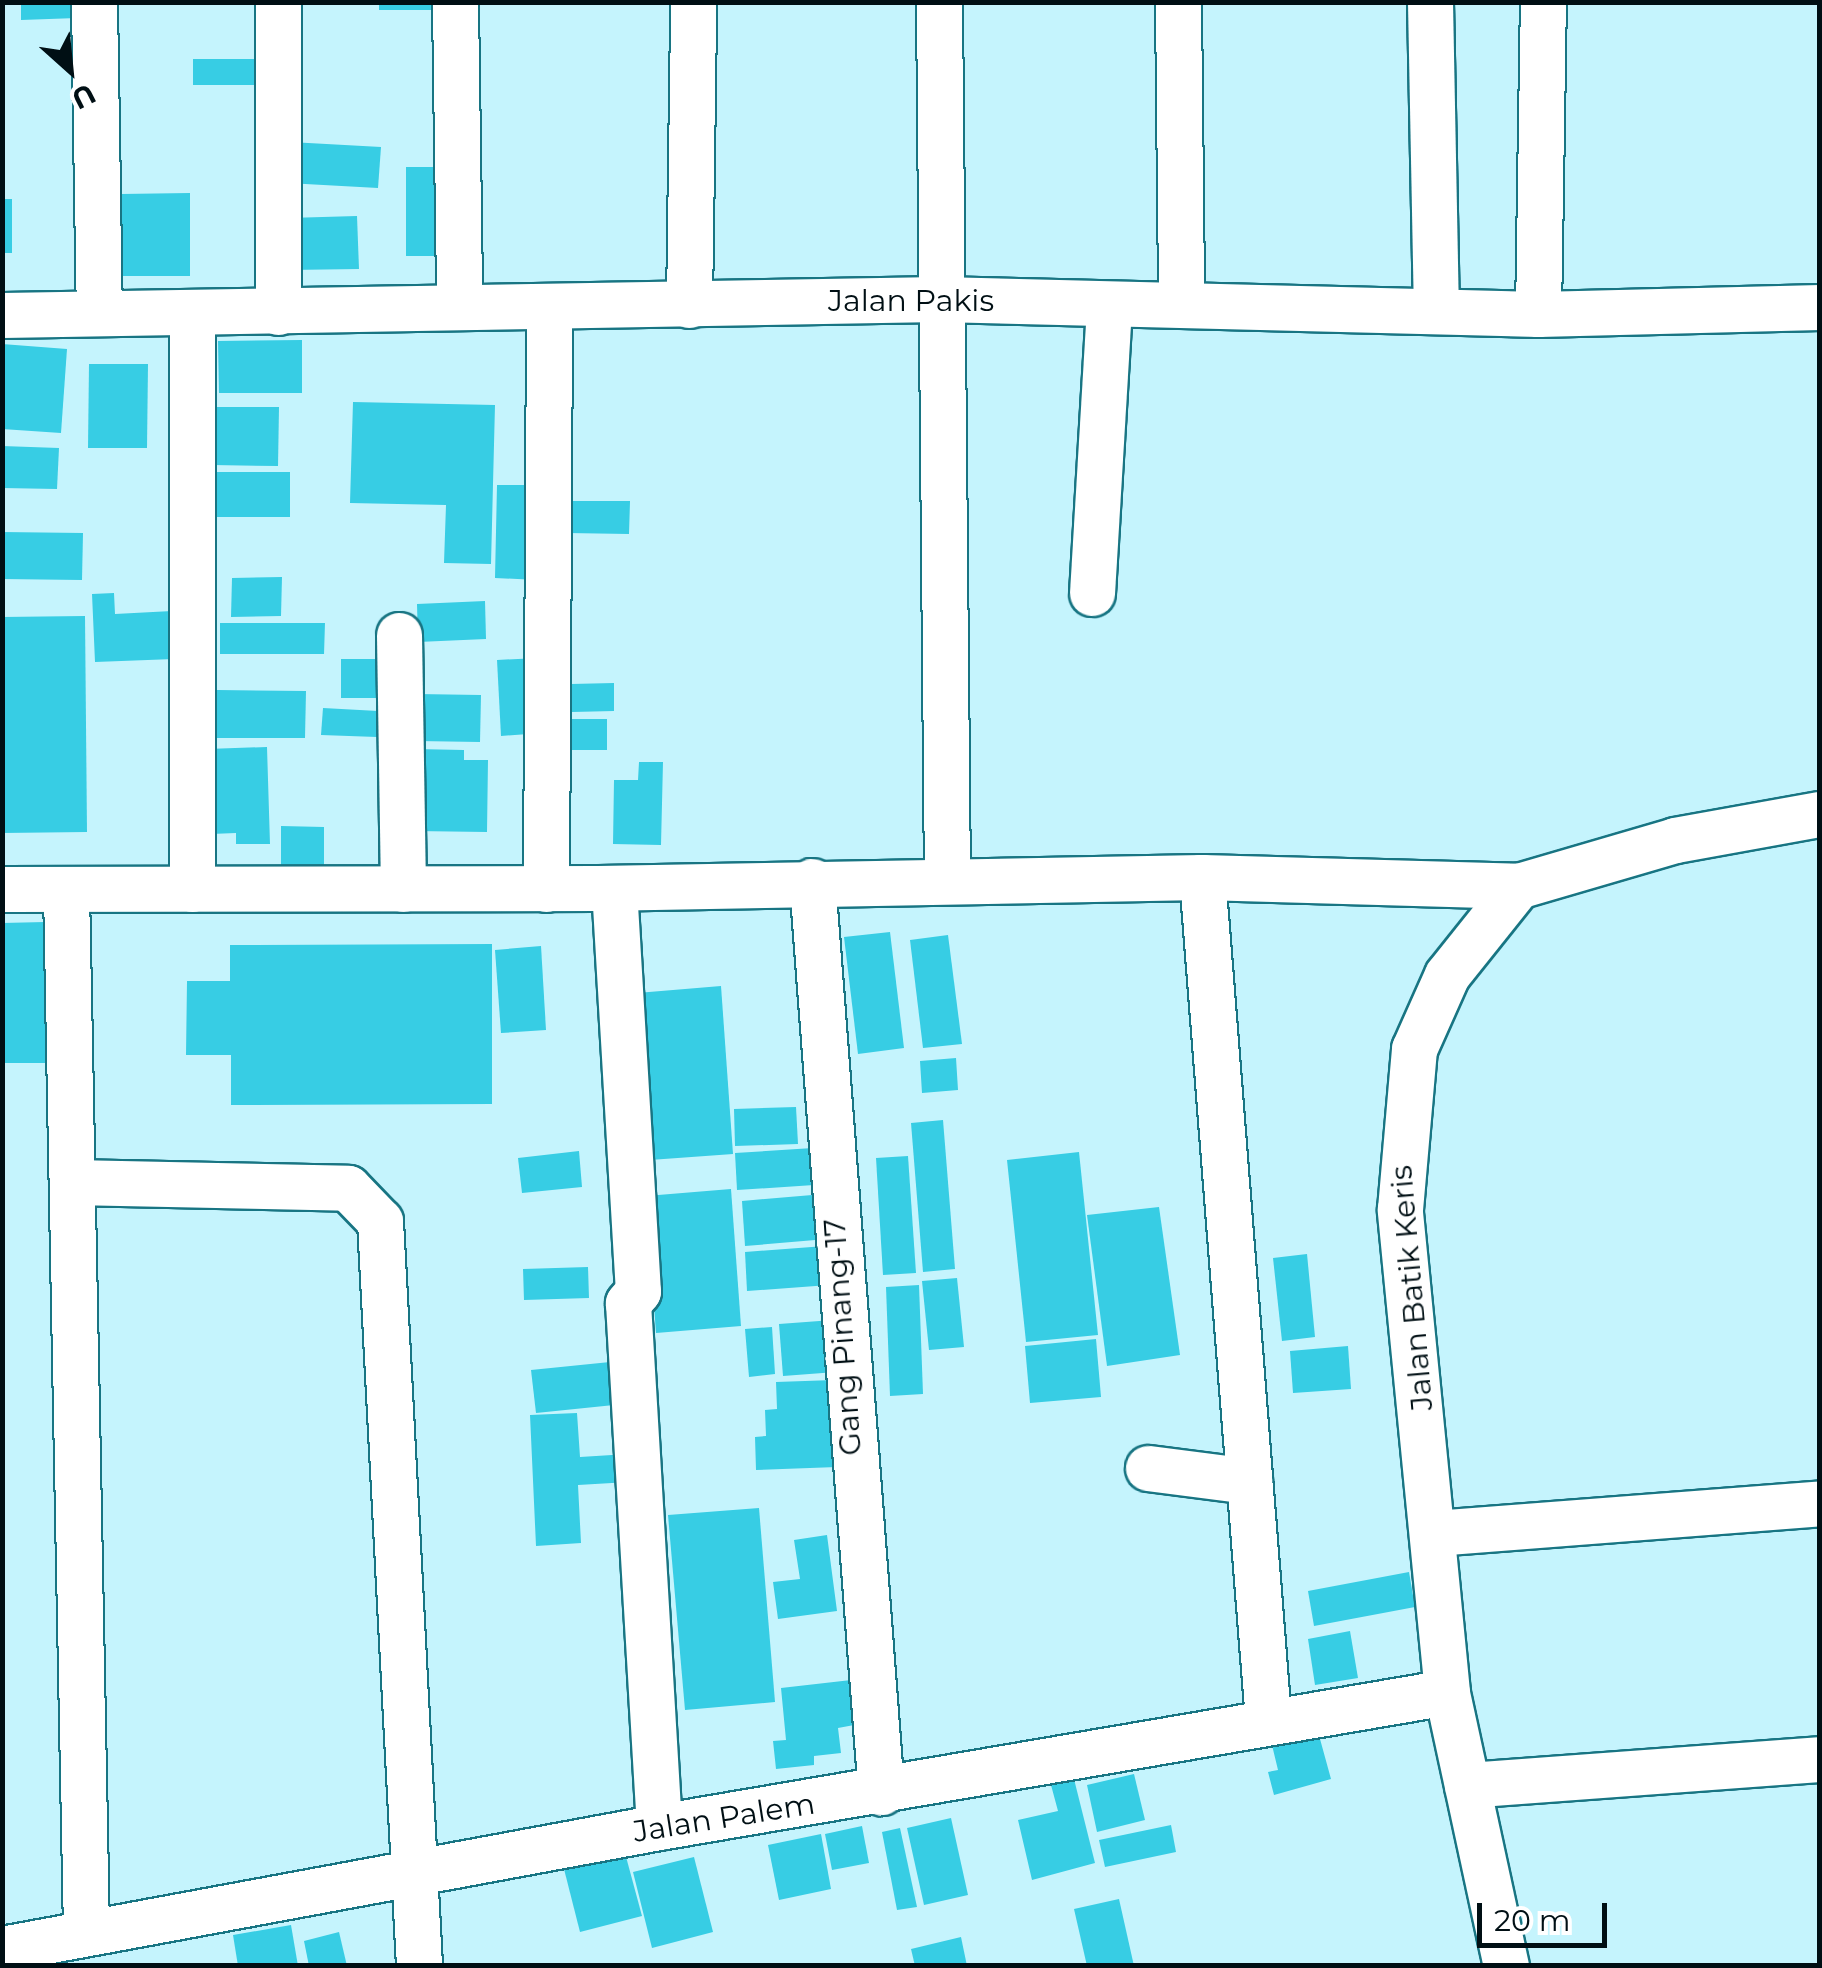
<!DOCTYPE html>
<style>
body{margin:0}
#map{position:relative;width:1822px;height:1968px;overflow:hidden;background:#c5f4fd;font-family:Montserrat,sans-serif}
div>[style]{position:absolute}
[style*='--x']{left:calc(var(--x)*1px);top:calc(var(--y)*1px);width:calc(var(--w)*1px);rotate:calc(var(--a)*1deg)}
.building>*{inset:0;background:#37cde4}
.roads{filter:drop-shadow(2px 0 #187583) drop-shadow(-2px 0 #187583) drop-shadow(0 2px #187583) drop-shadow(0 -2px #187583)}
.minor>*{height:45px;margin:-22.5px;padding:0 22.5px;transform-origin:22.5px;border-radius:22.5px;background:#fff}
span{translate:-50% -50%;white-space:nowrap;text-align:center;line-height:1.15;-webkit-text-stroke:9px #fff;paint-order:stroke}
.street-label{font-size:30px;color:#000f14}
.frame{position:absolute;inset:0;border:5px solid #000f14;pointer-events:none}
.north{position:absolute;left:20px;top:20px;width:100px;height:100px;-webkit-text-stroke:8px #fff;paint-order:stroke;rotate:153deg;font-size:28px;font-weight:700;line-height:40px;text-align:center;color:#000f14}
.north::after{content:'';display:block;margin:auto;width:35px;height:45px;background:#000f14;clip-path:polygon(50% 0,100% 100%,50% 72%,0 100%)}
.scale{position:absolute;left:1477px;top:1903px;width:130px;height:45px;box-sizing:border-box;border:5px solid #000f14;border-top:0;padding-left:12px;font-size:30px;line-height:35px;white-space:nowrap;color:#000f14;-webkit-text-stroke:8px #fff;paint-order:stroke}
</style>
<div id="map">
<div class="building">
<i style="clip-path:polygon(21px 2px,76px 2px,77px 18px,21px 20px)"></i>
<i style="clip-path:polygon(379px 2px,447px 2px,447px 10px,379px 10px)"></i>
<i style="clip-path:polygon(193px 59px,262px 59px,262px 85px,193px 85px)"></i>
<i style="clip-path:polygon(290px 142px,381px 147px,378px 188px,287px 183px)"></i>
<i style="clip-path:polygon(406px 167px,451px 167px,450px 256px,406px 256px)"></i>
<i style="clip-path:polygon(190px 193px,190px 276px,121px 276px,121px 194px)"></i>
<i style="clip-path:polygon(2px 199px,12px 199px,12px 253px,2px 253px)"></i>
<i style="clip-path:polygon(357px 216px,359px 269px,289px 270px,288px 218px)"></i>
<i style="clip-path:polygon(302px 340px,302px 393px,219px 393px,218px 341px)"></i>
<i style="clip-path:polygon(2px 344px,67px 349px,61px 433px,2px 429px)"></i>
<i style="clip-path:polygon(89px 364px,148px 364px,147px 448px,88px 448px)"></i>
<i style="clip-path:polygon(353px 402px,495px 405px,491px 564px,444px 563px,446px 505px,350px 503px)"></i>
<i style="clip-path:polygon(213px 407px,279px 407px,278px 466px,212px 465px)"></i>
<i style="clip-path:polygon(2px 446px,59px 448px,57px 489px,2px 488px)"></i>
<i style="clip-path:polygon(217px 472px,290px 472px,290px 517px,216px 517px)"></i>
<i style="clip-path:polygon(497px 485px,541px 485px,541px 511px,524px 511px,524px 545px,539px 545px,537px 580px,495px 578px)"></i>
<i style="clip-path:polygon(567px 501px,630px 501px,629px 534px,567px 533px)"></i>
<i style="clip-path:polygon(2px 532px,83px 533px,82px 580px,2px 579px)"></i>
<i style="clip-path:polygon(282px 577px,281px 616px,231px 617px,232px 578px)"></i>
<i style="clip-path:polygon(114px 593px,115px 614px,172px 611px,174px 659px,95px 662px,92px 594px)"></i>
<i style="clip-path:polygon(485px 601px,486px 639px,418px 642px,417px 604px)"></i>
<i style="clip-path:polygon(85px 616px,87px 832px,2px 833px,2px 617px)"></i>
<i style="clip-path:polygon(220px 623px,325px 623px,324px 654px,220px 654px)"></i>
<i style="clip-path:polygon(538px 658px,542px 733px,501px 736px,497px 660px)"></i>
<i style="clip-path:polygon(341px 659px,391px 659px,390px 698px,341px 698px)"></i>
<i style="clip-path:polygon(614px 683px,614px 711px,572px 712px,571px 684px)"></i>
<i style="clip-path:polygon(217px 690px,306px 691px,305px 738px,216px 738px)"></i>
<i style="clip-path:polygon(417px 694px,481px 695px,480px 742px,417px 741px)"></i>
<i style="clip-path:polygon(323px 708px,378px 711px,377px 737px,321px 735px)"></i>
<i style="clip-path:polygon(564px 719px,607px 719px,607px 750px,564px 750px)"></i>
<i style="clip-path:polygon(267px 747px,270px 844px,236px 844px,236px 833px,211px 834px,207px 749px)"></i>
<i style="clip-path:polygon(415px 749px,464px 750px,464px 760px,488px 760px,487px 832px,414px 831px)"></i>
<i style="clip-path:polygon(639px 762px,663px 762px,661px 845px,613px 844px,614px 780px,638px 780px)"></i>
<i style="clip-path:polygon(281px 826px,324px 827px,324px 865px,281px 865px)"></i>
<i style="clip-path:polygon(45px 922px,45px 1063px,2px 1063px,2px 923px)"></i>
<i style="clip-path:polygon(890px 932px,904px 1048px,858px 1054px,844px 937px)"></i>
<i style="clip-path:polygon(948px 935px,962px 1044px,923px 1048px,910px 940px)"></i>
<i style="clip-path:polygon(492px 944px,492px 1104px,231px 1105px,231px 1055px,186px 1055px,187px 981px,230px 981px,230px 945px)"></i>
<i style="clip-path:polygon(541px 946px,546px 1030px,501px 1033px,495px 950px)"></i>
<i style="clip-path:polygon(721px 986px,733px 1154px,650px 1160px,637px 993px)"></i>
<i style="clip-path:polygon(956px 1058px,958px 1090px,922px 1093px,920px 1061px)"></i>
<i style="clip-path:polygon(796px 1107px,798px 1144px,735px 1146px,734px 1109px)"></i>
<i style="clip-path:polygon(943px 1120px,955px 1269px,923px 1272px,911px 1123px)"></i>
<i style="clip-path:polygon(813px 1148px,814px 1185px,737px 1190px,735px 1153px)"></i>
<i style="clip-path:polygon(579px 1151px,582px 1187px,522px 1193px,518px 1158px)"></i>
<i style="clip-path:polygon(1079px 1152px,1098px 1335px,1026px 1342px,1007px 1160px)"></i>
<i style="clip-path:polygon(908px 1156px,916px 1273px,883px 1275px,876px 1158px)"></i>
<i style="clip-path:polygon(731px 1189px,741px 1326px,656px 1333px,646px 1196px)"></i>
<i style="clip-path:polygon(824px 1194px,827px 1239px,745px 1246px,742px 1201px)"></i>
<i style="clip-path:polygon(1159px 1207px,1180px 1355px,1107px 1366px,1087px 1215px)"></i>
<i style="clip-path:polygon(825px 1246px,829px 1285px,747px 1291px,745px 1252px)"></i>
<i style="clip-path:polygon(1307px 1254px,1315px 1337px,1282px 1341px,1273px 1258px)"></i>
<i style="clip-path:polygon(588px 1267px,589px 1298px,524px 1300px,523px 1269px)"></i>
<i style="clip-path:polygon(957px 1278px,964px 1347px,929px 1350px,922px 1281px)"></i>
<i style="clip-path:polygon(919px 1285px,923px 1394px,890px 1396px,886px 1287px)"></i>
<i style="clip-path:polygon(833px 1320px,836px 1372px,783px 1376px,779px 1324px)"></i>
<i style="clip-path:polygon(772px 1327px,775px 1374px,749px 1377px,745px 1329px)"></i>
<i style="clip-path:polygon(1096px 1339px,1101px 1397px,1030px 1403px,1025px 1346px)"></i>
<i style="clip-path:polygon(1348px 1346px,1351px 1389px,1293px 1393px,1290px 1351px)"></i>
<i style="clip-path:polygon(610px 1362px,614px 1405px,536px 1413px,531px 1370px)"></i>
<i style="clip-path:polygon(834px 1380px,837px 1467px,756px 1470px,755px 1437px,766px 1436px,765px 1410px,777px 1409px,776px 1382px)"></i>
<i style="clip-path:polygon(577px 1413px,580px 1457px,628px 1454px,629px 1482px,578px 1485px,581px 1543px,536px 1546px,530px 1415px)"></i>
<i style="clip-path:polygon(759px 1508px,775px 1702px,685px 1710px,668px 1515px)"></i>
<i style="clip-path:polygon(827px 1535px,837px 1611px,778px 1619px,773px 1582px,800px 1579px,794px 1540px)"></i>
<i style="clip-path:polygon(1409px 1572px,1415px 1607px,1314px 1626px,1308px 1591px)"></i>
<i style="clip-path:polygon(1350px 1631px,1358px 1678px,1315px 1685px,1308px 1639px)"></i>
<i style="clip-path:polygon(860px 1679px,865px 1723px,838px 1728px,841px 1753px,814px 1756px,814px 1765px,776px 1769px,773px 1741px,786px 1740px,781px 1688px)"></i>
<i style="clip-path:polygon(1317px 1728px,1331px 1779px,1274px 1795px,1268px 1772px,1278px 1770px,1271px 1741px)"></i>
<i style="clip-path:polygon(1134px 1774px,1145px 1820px,1097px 1832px,1087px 1785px)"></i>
<i style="clip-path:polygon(1074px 1779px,1095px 1863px,1032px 1880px,1018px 1820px,1058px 1811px,1051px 1785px)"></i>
<i style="clip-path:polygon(951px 1818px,968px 1895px,924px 1905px,907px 1828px)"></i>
<i style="clip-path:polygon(1171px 1825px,1176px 1852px,1105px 1867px,1099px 1840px)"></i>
<i style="clip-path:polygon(862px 1826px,869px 1863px,832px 1870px,825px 1834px)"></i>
<i style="clip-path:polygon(900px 1828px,917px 1907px,897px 1910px,882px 1832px)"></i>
<i style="clip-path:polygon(821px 1834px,831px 1889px,779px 1900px,768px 1845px)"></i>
<i style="clip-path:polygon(625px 1853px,642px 1916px,580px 1932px,564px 1869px)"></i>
<i style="clip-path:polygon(694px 1857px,713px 1932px,652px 1948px,633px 1872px)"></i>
<i style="clip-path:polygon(1119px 1899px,1134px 1966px,1087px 1966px,1074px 1909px)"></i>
<i style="clip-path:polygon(291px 1925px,298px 1966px,238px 1966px,233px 1935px)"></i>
<i style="clip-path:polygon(339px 1932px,347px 1966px,309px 1966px,304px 1941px)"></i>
<i style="clip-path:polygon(961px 1937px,967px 1966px,915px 1966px,911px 1949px)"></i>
</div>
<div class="roads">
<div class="minor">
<i style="--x:94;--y:2;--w:310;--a:89.1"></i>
<i style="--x:455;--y:2;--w:305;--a:89.2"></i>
<i style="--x:939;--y:2;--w:879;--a:89.48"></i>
<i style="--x:1178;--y:2;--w:298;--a:89.4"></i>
<i style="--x:1430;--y:2;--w:308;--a:88.9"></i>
<i style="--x:689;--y:305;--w:303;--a:-89.2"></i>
<i style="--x:278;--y:312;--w:310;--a:-90"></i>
<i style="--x:1538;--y:314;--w:312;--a:-89.1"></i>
<i style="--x:2;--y:315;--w:937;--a:-0.98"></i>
<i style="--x:939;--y:299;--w:599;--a:1.43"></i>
<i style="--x:1538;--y:314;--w:282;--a:-1.4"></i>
<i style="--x:1092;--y:593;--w:289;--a:-86.6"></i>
<i style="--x:399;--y:635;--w:254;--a:89.1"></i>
<i style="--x:1202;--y:877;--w:846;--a:85.52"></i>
<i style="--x:812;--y:881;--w:914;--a:85.67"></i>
<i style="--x:614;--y:888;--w:404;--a:86.6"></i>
<i style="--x:638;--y:1291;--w:16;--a:130"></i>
<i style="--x:628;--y:1303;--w:525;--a:86.61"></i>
<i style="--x:2;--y:889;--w:596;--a:-0.1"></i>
<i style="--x:598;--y:888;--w:604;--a:-1.04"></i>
<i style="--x:1202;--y:877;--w:316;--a:1.6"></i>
<i style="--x:192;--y:889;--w:575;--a:-90"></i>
<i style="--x:546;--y:889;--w:582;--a:-89.7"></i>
<i style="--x:66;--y:890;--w:1042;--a:88.9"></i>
<i style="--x:72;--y:1182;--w:276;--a:1.2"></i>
<i style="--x:348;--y:1188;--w:46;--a:45.9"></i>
<i style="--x:380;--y:1221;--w:746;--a:87"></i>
<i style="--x:1148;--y:1468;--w:102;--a:7.3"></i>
<i style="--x:1434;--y:1533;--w:387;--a:-4.4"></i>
<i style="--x:1467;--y:1785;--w:354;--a:-4.2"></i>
<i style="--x:2;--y:1949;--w:668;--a:-10.52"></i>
<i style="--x:659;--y:1827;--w:799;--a:-9.72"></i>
<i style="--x:1506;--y:1966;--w:280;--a:-102.2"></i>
<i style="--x:1447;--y:1692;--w:485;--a:-95.6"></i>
<i style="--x:1400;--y:1209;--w:161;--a:-85"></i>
<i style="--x:1414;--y:1049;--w:81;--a:-66"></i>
<i style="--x:1447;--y:975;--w:114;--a:-51.4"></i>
<i style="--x:1518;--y:886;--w:164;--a:-16.3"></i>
<i style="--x:1675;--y:840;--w:147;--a:-10.2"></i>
</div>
</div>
<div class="street-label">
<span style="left:911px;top:301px">Jalan Pakis</span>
<span style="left:1412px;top:1288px;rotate:-95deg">Jalan Batik Keris</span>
<span style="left:843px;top:1337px;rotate:-94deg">Gang Pinang-17</span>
<span style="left:724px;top:1818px;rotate:-9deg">Jalan Palem</span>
</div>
<div class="frame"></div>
<div class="north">U</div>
<div class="scale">20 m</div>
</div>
